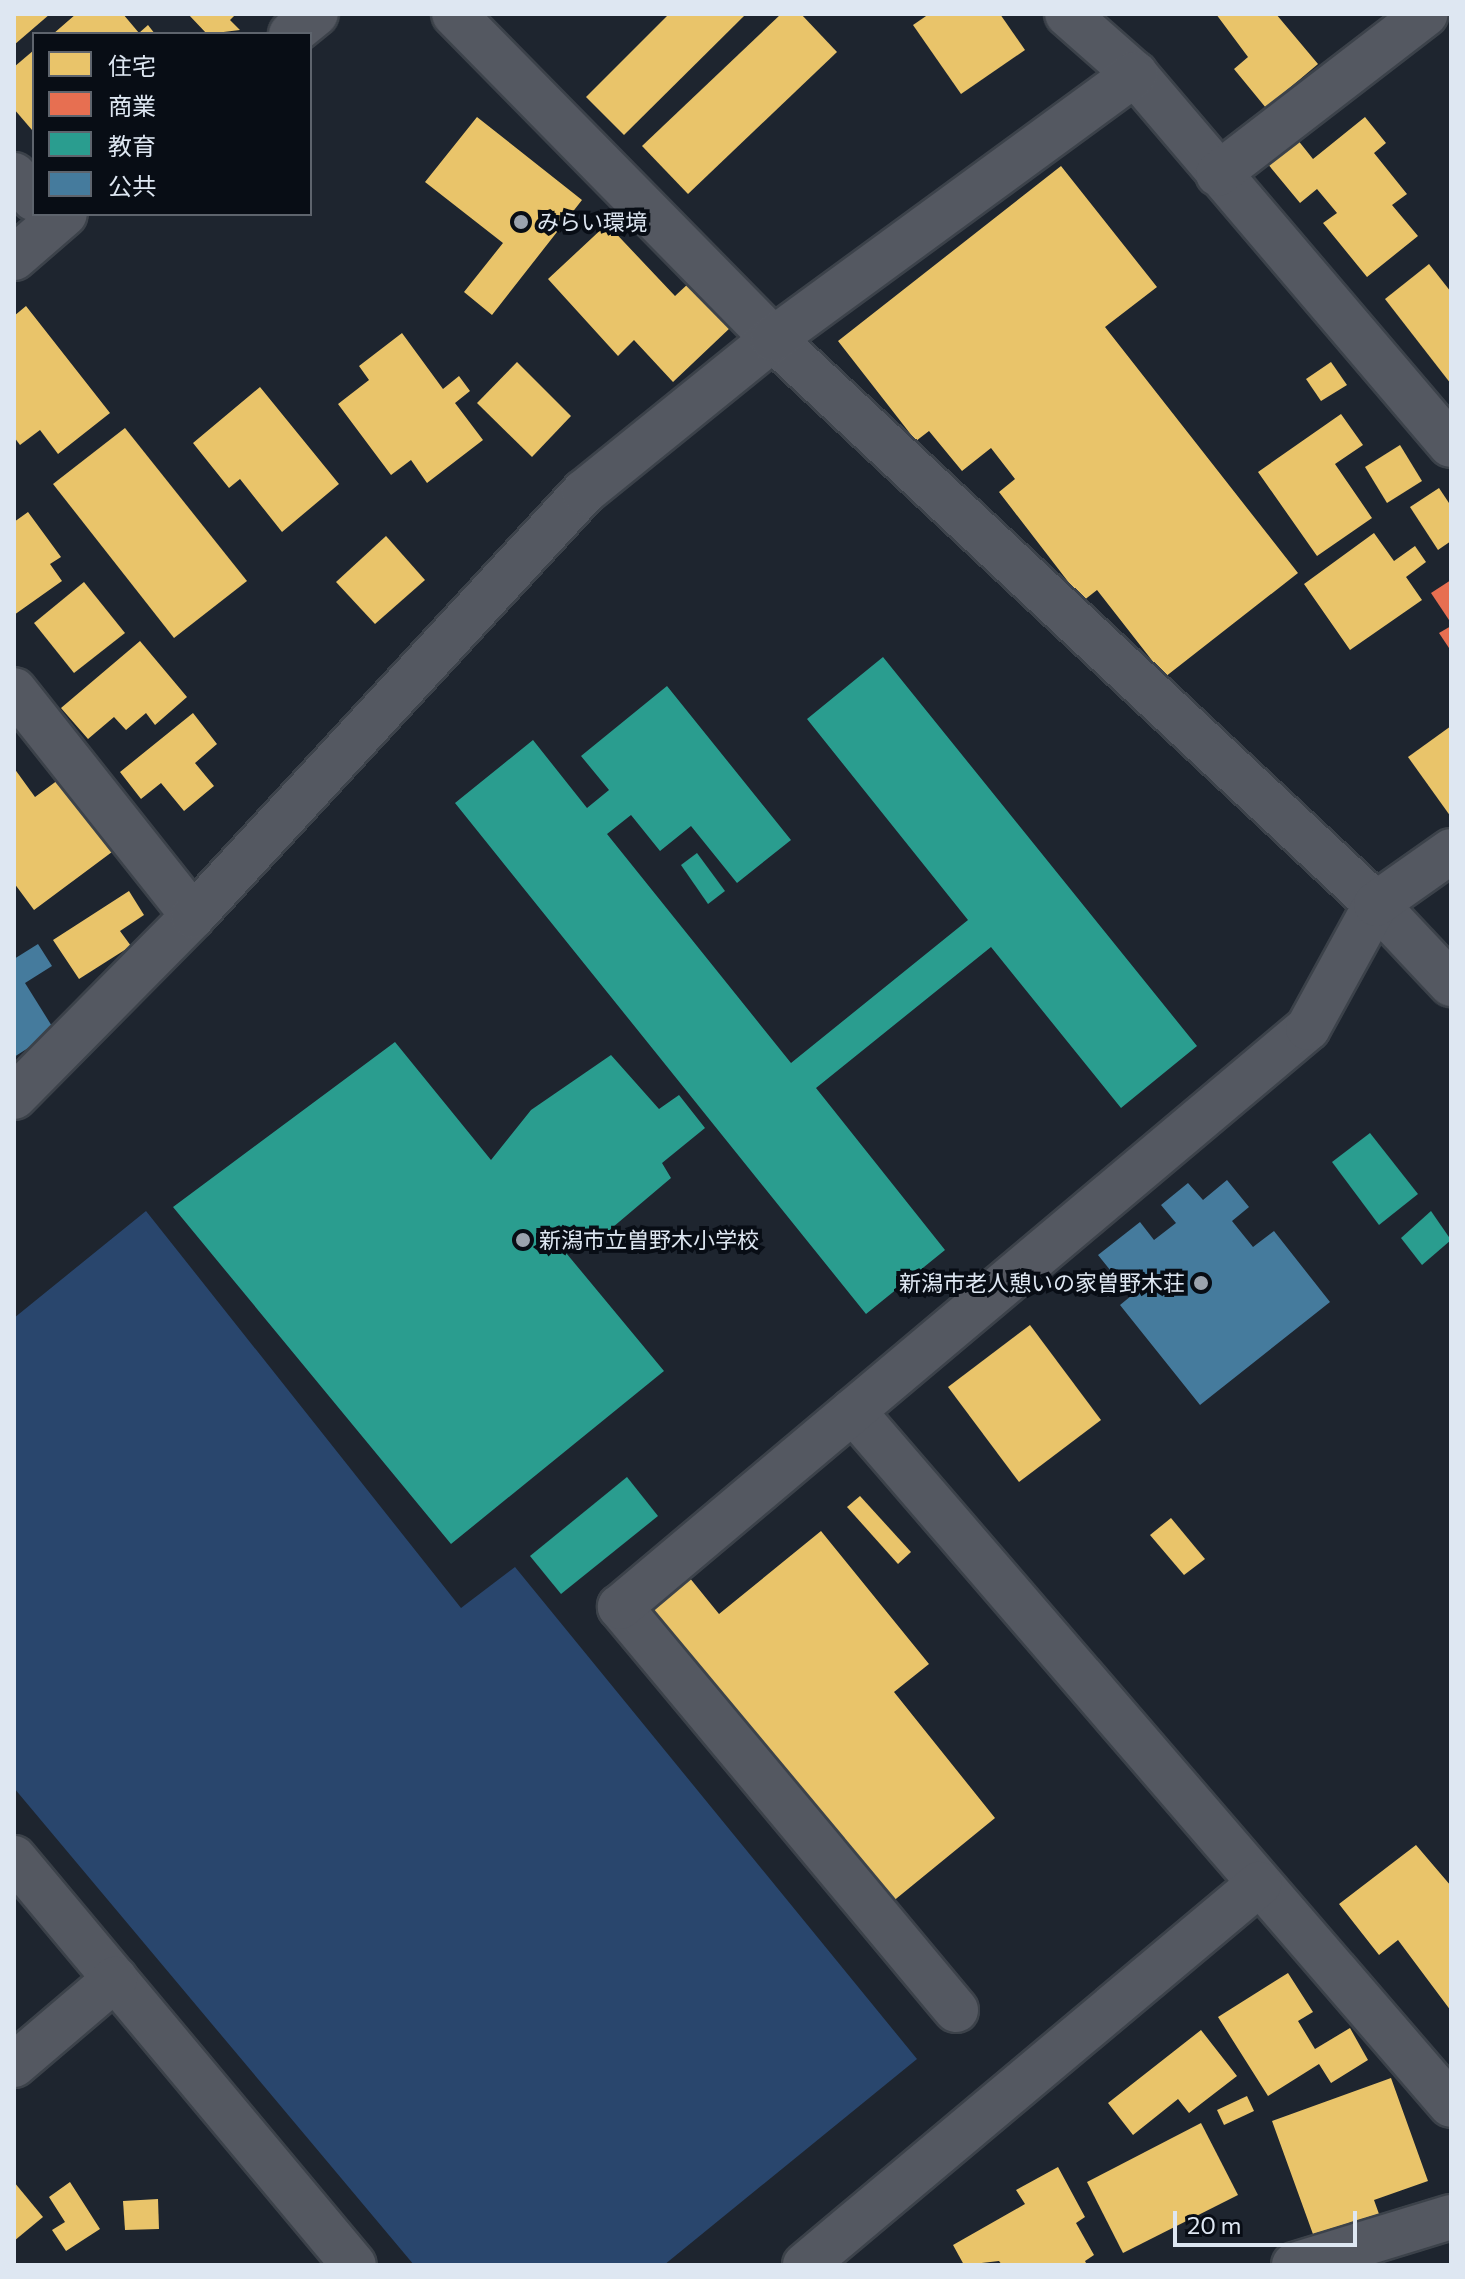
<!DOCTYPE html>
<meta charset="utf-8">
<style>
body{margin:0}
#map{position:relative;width:1465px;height:2279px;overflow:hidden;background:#1e252f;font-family:Commissioner,"Noto Sans JP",sans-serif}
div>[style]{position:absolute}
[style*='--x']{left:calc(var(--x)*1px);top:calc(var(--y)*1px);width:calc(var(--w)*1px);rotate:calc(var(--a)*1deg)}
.green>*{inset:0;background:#29466d}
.homes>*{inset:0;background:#e9c46a}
.shops>*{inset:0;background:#e76f51}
.schools>*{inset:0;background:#2a9d8f}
.public>*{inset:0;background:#457b9d}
.roads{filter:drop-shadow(2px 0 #3c424a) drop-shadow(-2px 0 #3c424a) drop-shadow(0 2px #3c424a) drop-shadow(0 -2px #3c424a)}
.minor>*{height:44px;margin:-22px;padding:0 22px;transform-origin:22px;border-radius:22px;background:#545861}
.tertiary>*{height:44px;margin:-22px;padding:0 22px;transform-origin:22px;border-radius:22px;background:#545861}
.dots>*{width:22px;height:22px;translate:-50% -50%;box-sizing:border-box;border:4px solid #080d15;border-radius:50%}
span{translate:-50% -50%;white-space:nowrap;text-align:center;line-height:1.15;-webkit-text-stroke:8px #080d15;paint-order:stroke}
.poi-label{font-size:22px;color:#dee7f2}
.left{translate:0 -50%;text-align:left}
.right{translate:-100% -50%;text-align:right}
.frame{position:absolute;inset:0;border:16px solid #dee7f2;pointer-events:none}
.legend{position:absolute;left:32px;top:32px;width:280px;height:184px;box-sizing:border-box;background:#080d15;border:2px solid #5e646d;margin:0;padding:10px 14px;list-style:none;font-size:24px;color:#dee7f2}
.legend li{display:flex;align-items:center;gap:16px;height:40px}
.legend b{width:40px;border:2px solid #5e646d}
.scale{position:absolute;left:1173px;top:2211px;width:184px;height:36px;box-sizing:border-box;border:4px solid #dee7f2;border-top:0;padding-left:10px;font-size:24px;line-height:28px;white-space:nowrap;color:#dee7f2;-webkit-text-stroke:6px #080d15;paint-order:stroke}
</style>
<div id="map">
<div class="green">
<i style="clip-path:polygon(146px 1211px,461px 1608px,515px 1567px,917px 2059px,664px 2265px,414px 2265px,14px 1788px,14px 1318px)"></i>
</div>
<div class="homes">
<i style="clip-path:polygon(14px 14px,50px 14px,14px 45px)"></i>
<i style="clip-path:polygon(76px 14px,123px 14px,139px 33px,148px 25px,155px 34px,53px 34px)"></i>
<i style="clip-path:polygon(188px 14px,236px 14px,230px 20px,240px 30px,207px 34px)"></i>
<i style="clip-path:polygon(669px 14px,746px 14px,624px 135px,586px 97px)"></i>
<i style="clip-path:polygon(781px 14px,801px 14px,837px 52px,688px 194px,642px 146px)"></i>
<i style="clip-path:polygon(929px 14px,1000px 14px,1025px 50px,961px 94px,913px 25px)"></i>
<i style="clip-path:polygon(1216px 14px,1276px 14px,1318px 64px,1266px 108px,1234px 69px,1248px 57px)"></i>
<i style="clip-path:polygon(34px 50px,34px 128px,32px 130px,14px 109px,14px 67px)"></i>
<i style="clip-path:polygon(477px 117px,582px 200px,492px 315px,464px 292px,503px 243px,425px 182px)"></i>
<i style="clip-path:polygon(1365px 117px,1386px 143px,1374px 153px,1407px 194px,1392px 205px,1418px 236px,1367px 277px,1323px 223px,1337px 213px,1317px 189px,1300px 203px,1267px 163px,1297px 139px,1313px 159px)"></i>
<i style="clip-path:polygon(1061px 166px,1157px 287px,1105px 327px,1298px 573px,1165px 677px,1097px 590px,1083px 601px,999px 492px,1015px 479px,991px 448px,962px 471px,929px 431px,916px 441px,838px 341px)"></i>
<i style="clip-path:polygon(607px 224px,675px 296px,689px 283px,731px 327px,673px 382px,634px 340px,618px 356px,548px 279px)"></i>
<i style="clip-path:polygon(1429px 264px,1451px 292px,1451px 384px,1385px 299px)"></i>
<i style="clip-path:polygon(26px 306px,110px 413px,58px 454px,40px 430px,20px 445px,14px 437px,14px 316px)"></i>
<i style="clip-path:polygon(402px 333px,443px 389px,459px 376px,470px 391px,455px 403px,483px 440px,427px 483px,411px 460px,391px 475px,338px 404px,369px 380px,359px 366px)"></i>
<i style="clip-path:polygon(517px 362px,571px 416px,532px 457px,477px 403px)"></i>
<i style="clip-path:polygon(1331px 362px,1347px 385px,1321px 401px,1306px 379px)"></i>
<i style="clip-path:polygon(260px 387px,339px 484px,282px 532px,240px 479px,229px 488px,193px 443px)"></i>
<i style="clip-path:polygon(1341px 414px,1363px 445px,1335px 464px,1372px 518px,1317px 556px,1258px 472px)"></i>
<i style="clip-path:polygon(125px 428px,247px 581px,174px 638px,53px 484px)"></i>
<i style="clip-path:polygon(1400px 445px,1422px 481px,1387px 503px,1365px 467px)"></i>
<i style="clip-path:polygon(1439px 488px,1451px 506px,1451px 541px,1438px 550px,1410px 507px)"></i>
<i style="clip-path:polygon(28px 512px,61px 557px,50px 564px,62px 581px,14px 615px,14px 522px)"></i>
<i style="clip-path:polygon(1374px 533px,1394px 561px,1415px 546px,1426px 562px,1406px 577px,1422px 600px,1350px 650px,1304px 584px)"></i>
<i style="clip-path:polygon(386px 536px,425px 580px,375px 624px,336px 582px)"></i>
<i style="clip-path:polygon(84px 582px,125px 633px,74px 673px,34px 623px)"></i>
<i style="clip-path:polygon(140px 641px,187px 697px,155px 725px,146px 713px,126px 730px,114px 717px,88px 739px,61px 708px)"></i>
<i style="clip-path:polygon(193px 713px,217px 744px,195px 763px,214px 786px,184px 811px,161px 783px,141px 799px,120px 772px)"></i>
<i style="clip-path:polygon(1451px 726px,1451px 817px,1408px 757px)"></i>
<i style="clip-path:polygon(14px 768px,35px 797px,58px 780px,112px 852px,34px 910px,14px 883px)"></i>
<i style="clip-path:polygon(129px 891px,144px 915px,120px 931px,131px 946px,79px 979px,53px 940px)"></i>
<i style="clip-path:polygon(1030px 1325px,1101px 1420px,1019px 1482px,948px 1387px)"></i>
<i style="clip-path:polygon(860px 1496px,911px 1552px,898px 1564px,847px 1507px)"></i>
<i style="clip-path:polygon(1171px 1518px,1205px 1559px,1184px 1575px,1150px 1535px)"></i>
<i style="clip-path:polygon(821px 1531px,929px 1664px,894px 1692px,995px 1818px,886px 1907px,648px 1611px,689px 1577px,719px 1614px)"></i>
<i style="clip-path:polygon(1416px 1845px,1451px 1886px,1451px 2011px,1398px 1940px,1379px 1955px,1339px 1904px)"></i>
<i style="clip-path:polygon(1288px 1973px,1313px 2012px,1298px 2021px,1315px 2049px,1350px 2028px,1368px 2060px,1331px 2083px,1319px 2064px,1268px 2096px,1218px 2017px)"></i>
<i style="clip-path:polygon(1201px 2030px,1237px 2076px,1189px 2113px,1178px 2099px,1133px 2135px,1108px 2103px)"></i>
<i style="clip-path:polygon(1391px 2078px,1428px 2181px,1374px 2200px,1379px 2214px,1314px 2237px,1272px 2121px)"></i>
<i style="clip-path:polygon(1247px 2096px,1254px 2111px,1224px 2125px,1217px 2110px)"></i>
<i style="clip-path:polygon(1201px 2123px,1238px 2195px,1123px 2253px,1087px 2182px)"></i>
<i style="clip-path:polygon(1058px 2167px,1085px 2217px,1076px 2223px,1094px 2255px,1085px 2261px,1087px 2265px,1002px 2265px,999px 2261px,964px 2265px,953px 2245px,1025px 2204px,1016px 2190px)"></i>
<i style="clip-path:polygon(14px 2182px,43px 2217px,14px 2241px)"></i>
<i style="clip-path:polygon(70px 2182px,100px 2229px,66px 2251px,52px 2230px,65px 2222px,49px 2197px)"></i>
<i style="clip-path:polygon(158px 2199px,159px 2229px,125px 2230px,123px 2201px)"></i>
</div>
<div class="shops">
<i style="clip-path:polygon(1451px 580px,1451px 623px,1431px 593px)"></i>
<i style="clip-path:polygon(1451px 626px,1451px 651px,1439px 633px)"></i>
</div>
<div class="schools">
<i style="clip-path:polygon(883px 657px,1197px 1046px,1121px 1108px,991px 947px,816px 1088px,945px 1250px,866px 1314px,455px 803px,533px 740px,587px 808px,609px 790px,581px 756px,667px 686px,791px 840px,737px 883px,691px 826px,660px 851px,631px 815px,607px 834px,791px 1063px,968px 920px,807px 719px)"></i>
<i style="clip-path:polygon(697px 853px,725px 891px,708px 904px,681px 865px)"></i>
<i style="clip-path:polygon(395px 1042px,491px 1160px,531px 1110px,611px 1055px,659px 1109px,679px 1095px,705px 1128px,662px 1163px,671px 1178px,587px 1249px,571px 1230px,557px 1242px,664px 1371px,451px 1544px,173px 1207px)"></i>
<i style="clip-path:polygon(1370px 1133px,1418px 1194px,1379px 1225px,1332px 1162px)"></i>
<i style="clip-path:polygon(1431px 1211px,1451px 1240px,1422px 1265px,1401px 1238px)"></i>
<i style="clip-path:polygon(627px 1477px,658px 1516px,561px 1594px,530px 1556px)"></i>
</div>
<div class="public">
<i style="clip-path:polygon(38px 944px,52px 966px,25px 983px,55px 1031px,14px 1057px,14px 959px)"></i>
<i style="clip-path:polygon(1227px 1180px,1249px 1207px,1232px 1221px,1253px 1247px,1274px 1231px,1330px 1302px,1200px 1405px,1120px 1305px,1131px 1296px,1098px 1255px,1140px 1222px,1154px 1240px,1176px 1223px,1161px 1205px,1188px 1183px,1203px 1200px)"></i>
</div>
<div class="roads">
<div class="minor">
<i style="--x:454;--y:14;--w:455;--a:45.5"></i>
<i style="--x:773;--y:339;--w:826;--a:43.14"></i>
<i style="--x:1376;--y:904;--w:110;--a:46.8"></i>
<i style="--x:1067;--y:14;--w:91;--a:41.4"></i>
<i style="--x:1135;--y:74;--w:487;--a:49.6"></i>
<i style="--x:291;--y:34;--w:32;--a:-39"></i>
<i style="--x:1218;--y:174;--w:262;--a:-37.6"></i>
<i style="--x:14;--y:175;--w:31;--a:50"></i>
<i style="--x:14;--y:258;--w:67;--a:-40.8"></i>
<i style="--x:14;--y:690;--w:288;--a:51.6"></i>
<i style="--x:14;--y:1097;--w:255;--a:-45.3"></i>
<i style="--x:193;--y:916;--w:577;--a:-47.32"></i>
<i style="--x:584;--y:492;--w:243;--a:-39"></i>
<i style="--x:773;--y:339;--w:449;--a:-36.2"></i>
<i style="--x:853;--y:1411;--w:916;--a:49.25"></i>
<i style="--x:14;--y:1858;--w:530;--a:50.13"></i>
<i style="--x:956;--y:2010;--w:525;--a:-129.82"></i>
<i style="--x:620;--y:1607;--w:899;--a:-40.08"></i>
<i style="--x:1308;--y:1028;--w:141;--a:-61.3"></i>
<i style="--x:1376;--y:904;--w:92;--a:-35.2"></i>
<i style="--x:14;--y:2065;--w:133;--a:-40.4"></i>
<i style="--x:805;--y:2265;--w:593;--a:-40"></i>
</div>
<div class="tertiary">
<i style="--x:1294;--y:2265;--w:164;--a:-17"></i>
</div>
</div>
<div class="dots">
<i style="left:521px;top:222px;background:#9ba3ae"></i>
<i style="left:523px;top:1240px;background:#9ba3ae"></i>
<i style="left:1201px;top:1283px;background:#9ba3ae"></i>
</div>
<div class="poi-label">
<span class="left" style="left:537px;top:222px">みらい環境</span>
<span class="left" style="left:539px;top:1240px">新潟市立曽野木小学校</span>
<span class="right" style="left:1185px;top:1283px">新潟市老人憩いの家曽野木荘</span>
</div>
<div class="frame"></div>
<ul class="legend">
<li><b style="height:22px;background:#e9c46a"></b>住宅</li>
<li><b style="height:22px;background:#e76f51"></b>商業</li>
<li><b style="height:22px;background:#2a9d8f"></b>教育</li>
<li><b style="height:22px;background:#457b9d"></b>公共</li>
</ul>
<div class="scale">20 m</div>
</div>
